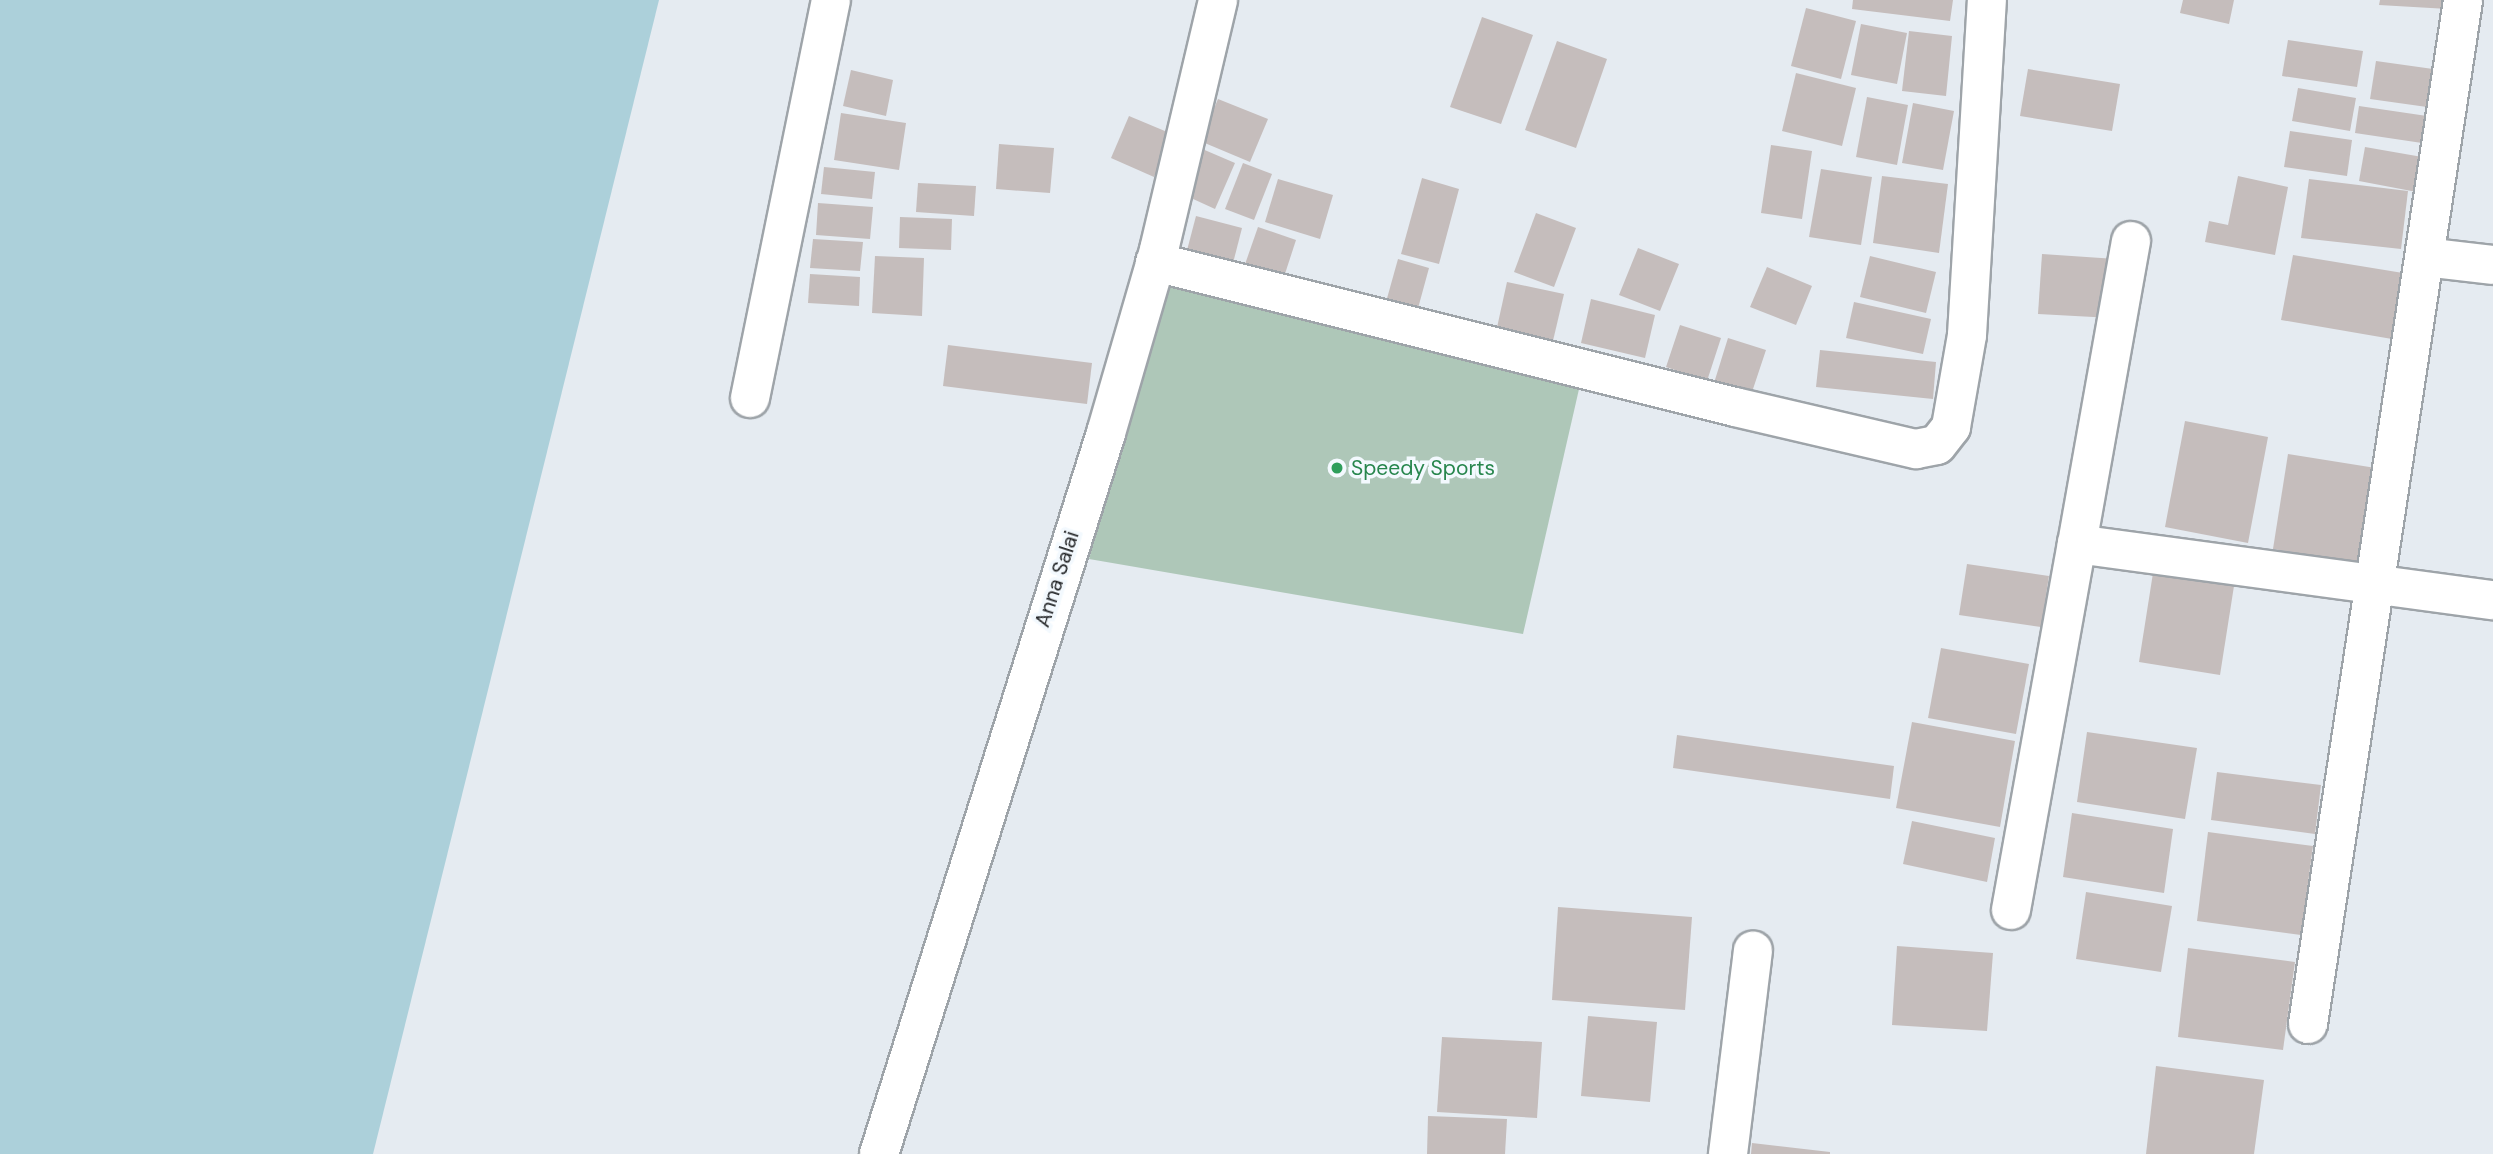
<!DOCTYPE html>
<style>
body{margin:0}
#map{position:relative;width:2493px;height:1154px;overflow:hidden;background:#e5ebf1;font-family:"DM Sans",sans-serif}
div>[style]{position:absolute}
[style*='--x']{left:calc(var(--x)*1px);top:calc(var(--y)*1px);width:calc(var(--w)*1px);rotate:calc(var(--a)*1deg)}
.green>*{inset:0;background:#aec7b8}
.water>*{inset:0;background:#acd0da}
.building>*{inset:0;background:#c5bdbc}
.roads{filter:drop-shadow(2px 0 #9ea4a9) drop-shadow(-2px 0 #9ea4a9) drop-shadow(0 2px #9ea4a9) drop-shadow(0 -2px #9ea4a9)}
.minor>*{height:38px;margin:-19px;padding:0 19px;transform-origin:19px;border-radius:19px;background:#fff}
.dots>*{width:19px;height:19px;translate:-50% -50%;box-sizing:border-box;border:4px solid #f3f9fe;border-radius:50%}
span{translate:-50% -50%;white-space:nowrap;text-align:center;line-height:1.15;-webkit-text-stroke:7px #f3f9fe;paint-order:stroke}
.leisure-label{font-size:21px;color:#27864d}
.left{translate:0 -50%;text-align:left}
.street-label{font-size:21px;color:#232527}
</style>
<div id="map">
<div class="green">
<i style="clip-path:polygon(1162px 284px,1582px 376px,1523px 634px,1089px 559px)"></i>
</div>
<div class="water">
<i style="clip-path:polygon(0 0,659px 0,373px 1154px,0 1154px)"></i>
</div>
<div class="building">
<i style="clip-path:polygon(1853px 0,1953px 0,1950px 21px,1852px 9px)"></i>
<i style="clip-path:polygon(2183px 0,2234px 0,2229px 24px,2180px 13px)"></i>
<i style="clip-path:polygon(2380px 0,2448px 0,2448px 9px,2379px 5px)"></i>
<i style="clip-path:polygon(1806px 8px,1856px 21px,1841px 79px,1791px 66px)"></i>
<i style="clip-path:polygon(1482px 17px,1533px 35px,1501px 124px,1450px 107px)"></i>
<i style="clip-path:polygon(1861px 24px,1907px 33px,1897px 84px,1851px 75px)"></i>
<i style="clip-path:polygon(1909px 31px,1952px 36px,1946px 96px,1902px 91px)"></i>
<i style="clip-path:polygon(2288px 40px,2363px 51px,2357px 87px,2282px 76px)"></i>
<i style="clip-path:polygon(1557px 41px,1607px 59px,1576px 148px,1525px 130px)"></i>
<i style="clip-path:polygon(2376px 61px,2433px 69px,2427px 107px,2370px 99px)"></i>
<i style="clip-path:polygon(2028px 69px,2120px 84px,2112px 131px,2020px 116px)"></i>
<i style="clip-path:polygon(851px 70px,893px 80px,886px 116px,843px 106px)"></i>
<i style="clip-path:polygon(1796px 73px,1856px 88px,1842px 146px,1782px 131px)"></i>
<i style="clip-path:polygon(2298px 88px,2356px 98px,2350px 131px,2292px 121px)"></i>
<i style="clip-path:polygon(1867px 97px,1908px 105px,1897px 165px,1856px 157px)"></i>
<i style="clip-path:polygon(1218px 99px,1268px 119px,1250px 162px,1200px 141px)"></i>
<i style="clip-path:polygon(1913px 103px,1954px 111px,1943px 170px,1902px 163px)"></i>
<i style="clip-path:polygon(2359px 106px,2427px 116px,2422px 143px,2355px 133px)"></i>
<i style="clip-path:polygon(841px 113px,906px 123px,899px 170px,834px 160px)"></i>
<i style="clip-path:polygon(1129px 116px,1172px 134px,1154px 177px,1111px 158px)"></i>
<i style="clip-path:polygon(2290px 131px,2352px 140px,2347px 176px,2284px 167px)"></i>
<i style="clip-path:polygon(999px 144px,1054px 148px,1050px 193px,996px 189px)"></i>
<i style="clip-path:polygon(1771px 145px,1812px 151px,1802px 219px,1761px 213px)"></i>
<i style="clip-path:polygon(2365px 147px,2428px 158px,2422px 193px,2359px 181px)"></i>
<i style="clip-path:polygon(1200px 148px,1235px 163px,1215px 209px,1180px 193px)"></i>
<i style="clip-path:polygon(1243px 163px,1272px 174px,1254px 220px,1225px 209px)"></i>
<i style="clip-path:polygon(824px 167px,875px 172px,872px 199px,821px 194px)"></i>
<i style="clip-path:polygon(1821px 169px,1872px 177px,1861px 245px,1809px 237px)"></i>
<i style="clip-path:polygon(1882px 176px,1948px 184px,1939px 253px,1873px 243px)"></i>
<i style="clip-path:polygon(2238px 176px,2288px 187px,2275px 255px,2205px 242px,2209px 221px,2228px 225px)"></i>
<i style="clip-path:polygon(1422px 178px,1459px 189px,1439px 264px,1401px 254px)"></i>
<i style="clip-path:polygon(1278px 179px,1333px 195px,1320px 239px,1265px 222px)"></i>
<i style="clip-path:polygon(2309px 179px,2408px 191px,2401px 249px,2301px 238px)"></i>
<i style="clip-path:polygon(918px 183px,976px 186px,974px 216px,916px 212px)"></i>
<i style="clip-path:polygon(818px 203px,873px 207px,870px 239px,816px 235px)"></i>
<i style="clip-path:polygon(1536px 213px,1576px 228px,1554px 287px,1514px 272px)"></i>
<i style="clip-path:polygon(1196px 216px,1242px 228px,1231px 271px,1185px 258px)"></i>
<i style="clip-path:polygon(900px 217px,952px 219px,951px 250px,899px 248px)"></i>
<i style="clip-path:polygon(1258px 227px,1296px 240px,1282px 283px,1243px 270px)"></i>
<i style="clip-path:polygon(813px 239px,863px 242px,860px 271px,810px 268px)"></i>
<i style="clip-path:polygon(1638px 248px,1679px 264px,1660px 311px,1619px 295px)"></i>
<i style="clip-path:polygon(2042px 254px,2116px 259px,2112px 318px,2038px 314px)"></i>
<i style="clip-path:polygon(2293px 255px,2403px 273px,2392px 339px,2281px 320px)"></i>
<i style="clip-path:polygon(875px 256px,924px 258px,922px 316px,872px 313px)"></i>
<i style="clip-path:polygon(1870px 256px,1936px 272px,1926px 313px,1860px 297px)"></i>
<i style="clip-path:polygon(1398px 259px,1429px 268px,1417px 312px,1386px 302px)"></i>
<i style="clip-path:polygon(1767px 267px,1812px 286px,1796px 325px,1750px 307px)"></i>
<i style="clip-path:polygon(810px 274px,860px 277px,859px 306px,808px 303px)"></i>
<i style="clip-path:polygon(1507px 282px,1564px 294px,1552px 345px,1496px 332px)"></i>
<i style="clip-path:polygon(1591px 299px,1655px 315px,1645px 358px,1581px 343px)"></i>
<i style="clip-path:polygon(1854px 302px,1931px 319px,1923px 354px,1846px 338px)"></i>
<i style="clip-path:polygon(1680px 325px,1721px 338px,1707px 381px,1666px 367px)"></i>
<i style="clip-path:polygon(1728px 338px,1766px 350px,1751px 395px,1714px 383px)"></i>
<i style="clip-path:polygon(948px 345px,1092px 363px,1087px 404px,943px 386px)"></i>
<i style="clip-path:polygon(1820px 350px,1936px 362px,1933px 399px,1816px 387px)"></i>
<i style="clip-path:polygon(2185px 421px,2268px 437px,2248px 543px,2165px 527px)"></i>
<i style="clip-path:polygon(2288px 454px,2382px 469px,2366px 564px,2273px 549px)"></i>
<i style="clip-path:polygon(1967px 564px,2049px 576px,2041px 627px,1959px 615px)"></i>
<i style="clip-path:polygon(2153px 573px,2234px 586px,2220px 675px,2139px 662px)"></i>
<i style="clip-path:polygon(1941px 648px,2029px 664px,2016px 734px,1928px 718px)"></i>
<i style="clip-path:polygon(1912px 722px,2015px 741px,2000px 827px,1896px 808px)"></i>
<i style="clip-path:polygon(2087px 732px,2197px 748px,2185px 819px,2077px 802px)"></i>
<i style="clip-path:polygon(1677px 735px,1894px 766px,1890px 799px,1673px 768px)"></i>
<i style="clip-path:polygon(2217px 772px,2321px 785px,2315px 834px,2211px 820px)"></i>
<i style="clip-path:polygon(2072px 813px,2173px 829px,2164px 893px,2063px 877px)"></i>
<i style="clip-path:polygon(1912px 821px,1995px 838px,1987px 882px,1903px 864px)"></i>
<i style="clip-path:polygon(2208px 832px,2313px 846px,2301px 935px,2197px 921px)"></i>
<i style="clip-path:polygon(2086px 892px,2172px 906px,2161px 972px,2076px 959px)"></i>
<i style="clip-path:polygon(1558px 907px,1692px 917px,1685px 1010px,1552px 1000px)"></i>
<i style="clip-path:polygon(1897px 946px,1993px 953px,1987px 1031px,1892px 1025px)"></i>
<i style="clip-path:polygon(2188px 948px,2295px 962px,2283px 1050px,2178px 1037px)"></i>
<i style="clip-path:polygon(1588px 1016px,1657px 1022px,1650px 1102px,1581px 1096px)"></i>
<i style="clip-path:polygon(1442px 1037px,1542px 1042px,1537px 1118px,1437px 1112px)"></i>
<i style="clip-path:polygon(2156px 1066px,2264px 1080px,2254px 1154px,2146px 1154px)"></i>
<i style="clip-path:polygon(1428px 1116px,1507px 1119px,1505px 1154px,1427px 1154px)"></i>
<i style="clip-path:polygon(1752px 1143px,1830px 1152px,1830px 1154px,1751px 1154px)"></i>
</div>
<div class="roads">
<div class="minor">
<i style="--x:2131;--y:241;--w:308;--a:100.1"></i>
<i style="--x:2077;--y:544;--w:420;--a:7.7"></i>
<i style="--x:2425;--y:257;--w:68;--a:6.7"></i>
<i style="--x:1155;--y:262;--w:598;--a:14.04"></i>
<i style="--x:1735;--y:407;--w:186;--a:13.1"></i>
<i style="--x:1916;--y:449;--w:21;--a:-11"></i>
<i style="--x:1937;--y:445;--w:23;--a:-52"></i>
<i style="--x:1951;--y:427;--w:93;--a:-80.1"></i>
<i style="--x:1967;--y:335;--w:336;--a:-86.6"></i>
<i style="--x:750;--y:398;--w:406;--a:-78.5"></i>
<i style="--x:2011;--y:910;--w:372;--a:-79.8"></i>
<i style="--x:2308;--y:1024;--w:1036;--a:-81.39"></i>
<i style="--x:879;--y:1154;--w:756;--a:-72.52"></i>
<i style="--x:1106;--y:433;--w:191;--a:-73.8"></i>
<i style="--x:1159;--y:250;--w:257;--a:-76.7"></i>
<i style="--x:1728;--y:1154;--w:205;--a:-83"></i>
</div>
</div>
<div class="dots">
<i style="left:1337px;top:468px;background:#2e9e5b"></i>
</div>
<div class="leisure-label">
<span class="left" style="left:1351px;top:468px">Speedy Sports</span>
</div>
<div class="street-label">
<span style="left:1057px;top:579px;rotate:-72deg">Anna Salai</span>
</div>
</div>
